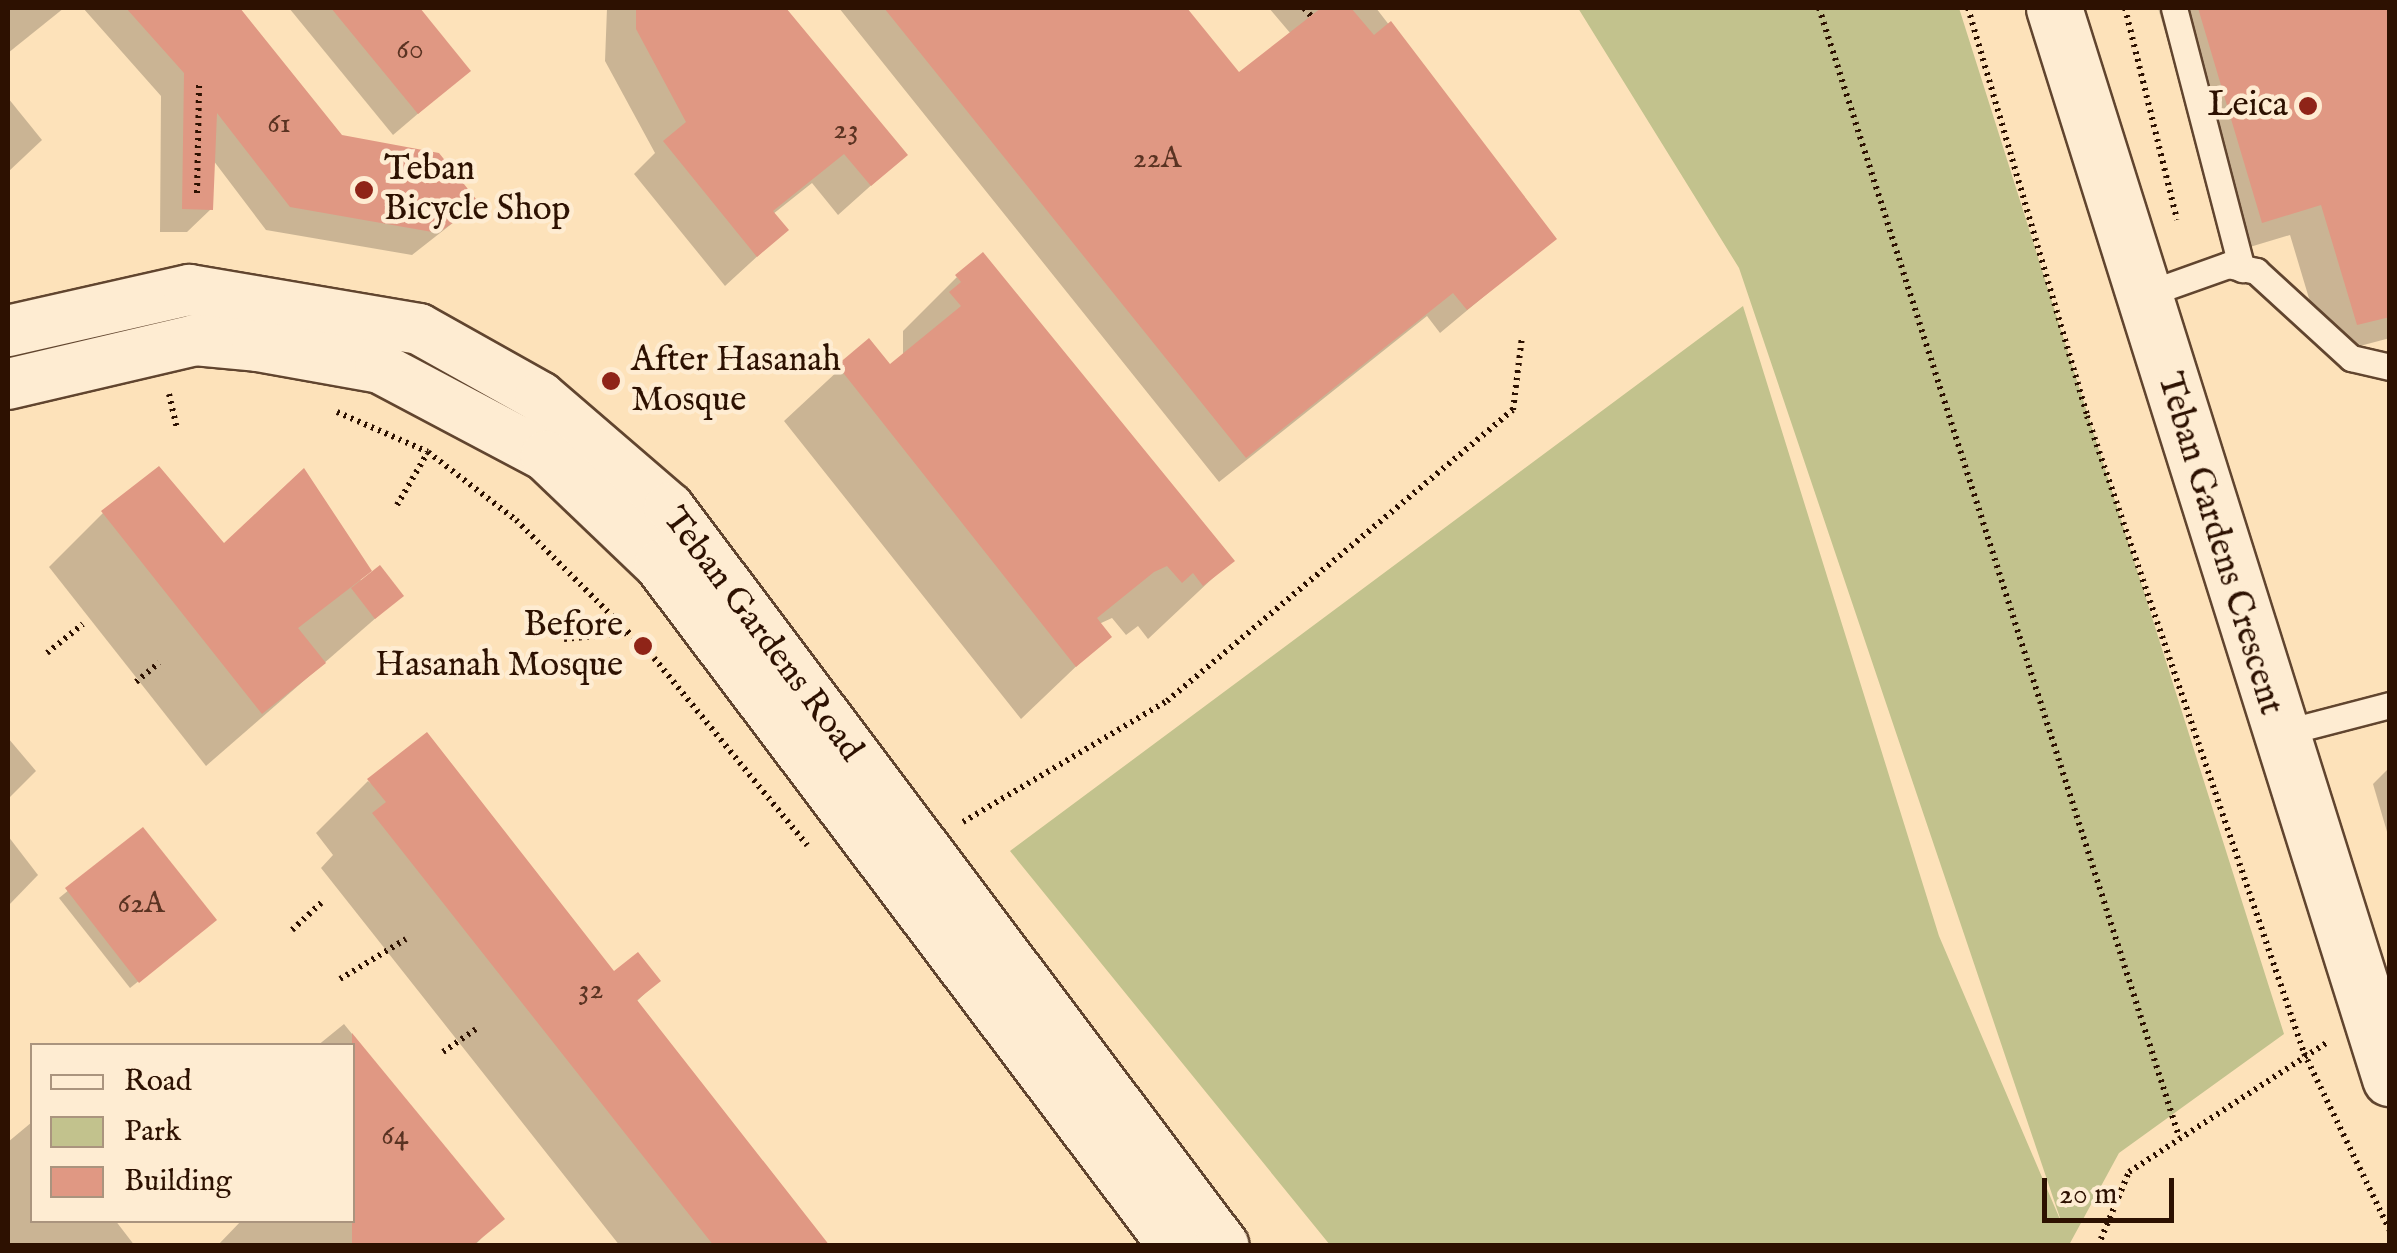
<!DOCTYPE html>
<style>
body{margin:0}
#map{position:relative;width:2397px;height:1253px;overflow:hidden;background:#fde2ba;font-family:"IM FELL English",serif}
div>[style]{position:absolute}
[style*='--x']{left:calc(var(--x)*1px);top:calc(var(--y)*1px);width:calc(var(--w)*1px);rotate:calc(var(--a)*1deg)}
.green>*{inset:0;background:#c2c28d}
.shadow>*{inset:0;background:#0003}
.building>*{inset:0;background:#e09883}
.path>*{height:6px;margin-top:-3px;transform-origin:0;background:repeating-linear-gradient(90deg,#2d1101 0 2.5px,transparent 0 7.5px)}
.roads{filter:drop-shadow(2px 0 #61452f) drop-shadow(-2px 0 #61452f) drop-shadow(0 2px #61452f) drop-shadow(0 -2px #61452f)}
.service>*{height:25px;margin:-12.5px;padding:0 12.5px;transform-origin:12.5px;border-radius:12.5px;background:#feecd2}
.minor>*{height:50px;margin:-25px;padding:0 25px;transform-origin:25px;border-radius:25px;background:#feecd2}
.tertiary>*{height:55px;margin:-27.5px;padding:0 27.5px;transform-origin:27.5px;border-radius:27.5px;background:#feecd2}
.dots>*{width:28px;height:28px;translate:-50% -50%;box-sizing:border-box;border:5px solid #feecd2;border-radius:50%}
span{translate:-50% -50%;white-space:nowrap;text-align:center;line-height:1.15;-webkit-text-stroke:9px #feecd2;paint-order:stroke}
.number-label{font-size:30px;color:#5a3322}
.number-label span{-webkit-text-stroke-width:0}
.poi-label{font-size:35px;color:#2d1101}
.right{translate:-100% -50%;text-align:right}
.left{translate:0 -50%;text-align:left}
.street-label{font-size:35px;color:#2d1101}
.frame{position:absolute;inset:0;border:10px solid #2d1101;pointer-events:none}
.legend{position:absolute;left:30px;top:1043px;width:325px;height:180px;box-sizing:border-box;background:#feecd2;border:2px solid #aa947e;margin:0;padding:12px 18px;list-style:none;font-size:30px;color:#2d1101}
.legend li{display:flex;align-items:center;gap:20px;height:50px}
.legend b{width:50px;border:2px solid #aa947e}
.scale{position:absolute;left:2042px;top:1178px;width:132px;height:45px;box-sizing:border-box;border:5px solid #2d1101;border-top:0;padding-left:12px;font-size:30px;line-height:35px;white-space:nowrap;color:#2d1101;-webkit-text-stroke:8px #feecd2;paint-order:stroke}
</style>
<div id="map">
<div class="green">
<i style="clip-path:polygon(1578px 8px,1959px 8px,2284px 1034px,2119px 1153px,2069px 1245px,1330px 1245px,1010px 851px,1743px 306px,1939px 936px,2062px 1224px,1739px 268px)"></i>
</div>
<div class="shadow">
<i style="clip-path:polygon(8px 8px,64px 8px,8px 53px)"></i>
<i style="clip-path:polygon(83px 8px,236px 8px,341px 137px,477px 204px,412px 255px,266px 230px,213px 160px,211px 209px,187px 232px,160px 232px,161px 96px)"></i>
<i style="clip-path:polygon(289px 8px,417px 8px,468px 71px,393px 135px)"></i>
<i style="clip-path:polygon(607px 8px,758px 8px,905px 155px,838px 215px,812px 183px,773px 214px,786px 230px,725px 286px,634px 174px,655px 153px,605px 61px)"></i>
<i style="clip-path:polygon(839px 8px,1184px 8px,1239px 75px,1291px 34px,1269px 8px,1376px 8px,1554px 238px,1440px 333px,1427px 316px,1219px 482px)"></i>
<i style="clip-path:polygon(2158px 8px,2390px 8px,2390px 338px,2326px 355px,2290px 235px,2230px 253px)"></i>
<i style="clip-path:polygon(8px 98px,42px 140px,8px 172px)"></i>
<i style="clip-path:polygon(957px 277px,1231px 561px,1148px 639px,1138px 626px,1126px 635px,1112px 618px,1099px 624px,1108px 636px,1021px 719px,784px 421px,869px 342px,889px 367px,903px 356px,903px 331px)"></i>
<i style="clip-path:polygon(103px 513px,360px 580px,401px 596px,206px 766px,49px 567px)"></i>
<i style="clip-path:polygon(8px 738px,36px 771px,8px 799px)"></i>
<i style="clip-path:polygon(2390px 767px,2390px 842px,2373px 784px)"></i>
<i style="clip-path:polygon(368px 781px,614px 974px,658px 981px,636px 1002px,814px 1246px,620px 1246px,321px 868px,333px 855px,316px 833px)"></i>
<i style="clip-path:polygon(143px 830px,206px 927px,130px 988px,59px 898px)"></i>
<i style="clip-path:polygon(8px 836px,38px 875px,8px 906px)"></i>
<i style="clip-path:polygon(344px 1024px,501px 1218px,474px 1246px,217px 1246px,242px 1220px,352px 1220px,352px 1046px,317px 1046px)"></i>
<i style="clip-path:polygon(32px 1122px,32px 1220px,115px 1220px,135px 1246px,8px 1246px,8px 1142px)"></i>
</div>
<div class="building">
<i style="clip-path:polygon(126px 8px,240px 8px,342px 135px,439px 153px,480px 204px,438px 233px,290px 207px,217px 113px,213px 210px,182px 209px,184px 73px)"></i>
<i style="clip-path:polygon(331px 8px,420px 8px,471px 71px,418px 114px)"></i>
<i style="clip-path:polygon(636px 8px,786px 8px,908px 155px,871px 186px,844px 154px,773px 211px,789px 230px,757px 257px,663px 141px,686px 122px,636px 29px)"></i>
<i style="clip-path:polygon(884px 8px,1187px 8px,1239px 72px,1321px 8px,1351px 8px,1374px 35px,1391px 21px,1557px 239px,1467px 310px,1453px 293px,1246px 458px)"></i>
<i style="clip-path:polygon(2198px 8px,2390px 8px,2390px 317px,2357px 325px,2321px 205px,2262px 223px)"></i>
<i style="clip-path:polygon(983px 252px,1235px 561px,1203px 586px,1193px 573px,1182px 583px,1167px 566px,1154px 572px,1097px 618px,1112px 637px,1076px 667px,837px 365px,869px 338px,890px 364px,961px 306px,949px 292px,961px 282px,955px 275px)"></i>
<i style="clip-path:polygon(159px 466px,224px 543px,304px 468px,372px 571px,298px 628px,326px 663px,262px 714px,101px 511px)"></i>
<i style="clip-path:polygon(380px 565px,404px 596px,375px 619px,351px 588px)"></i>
<i style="clip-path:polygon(427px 732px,614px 971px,638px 952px,661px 981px,637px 1000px,830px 1246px,714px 1246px,372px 813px,386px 802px,367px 779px)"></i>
<i style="clip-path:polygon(143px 827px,217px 920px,139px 983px,65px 888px)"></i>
<i style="clip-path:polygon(352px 1033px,505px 1219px,472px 1246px,352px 1246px)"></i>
</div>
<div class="path">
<i style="--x:1304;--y:8;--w:11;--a:49"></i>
<i style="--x:1819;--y:8;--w:1185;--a:72.31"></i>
<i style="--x:1968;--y:8;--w:425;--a:73.7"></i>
<i style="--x:2087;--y:416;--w:673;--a:71.19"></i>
<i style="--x:2304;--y:1053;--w:198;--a:64.2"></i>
<i style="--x:2125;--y:8;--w:218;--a:76.2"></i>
<i style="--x:197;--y:193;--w:108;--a:-88.9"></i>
<i style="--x:169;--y:394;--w:36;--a:77"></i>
<i style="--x:337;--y:412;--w:99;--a:23.7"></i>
<i style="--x:428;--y:452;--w:111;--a:37.7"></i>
<i style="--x:516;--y:520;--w:195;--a:45"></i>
<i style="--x:654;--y:658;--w:242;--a:50.7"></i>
<i style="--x:397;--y:505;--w:61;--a:-59.7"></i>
<i style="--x:564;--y:639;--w:63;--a:-5.4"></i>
<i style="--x:47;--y:653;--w:46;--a:-38.9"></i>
<i style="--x:136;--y:682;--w:30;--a:-40"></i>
<i style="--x:963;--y:822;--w:237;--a:-30.7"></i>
<i style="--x:1167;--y:701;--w:452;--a:-40.1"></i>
<i style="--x:1513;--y:410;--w:74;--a:-83"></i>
<i style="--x:292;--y:930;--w:40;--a:-43"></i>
<i style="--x:340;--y:979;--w:77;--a:-31.2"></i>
<i style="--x:443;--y:1052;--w:40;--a:-34.9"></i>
<i style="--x:2098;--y:1246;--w:80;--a:-67.3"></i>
<i style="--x:2129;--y:1172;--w:238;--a:-33.2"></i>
</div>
<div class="roads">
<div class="service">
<i style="--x:2174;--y:8;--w:270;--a:75.4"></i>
<i style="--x:2141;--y:296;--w:92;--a:-19.6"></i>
<i style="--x:2228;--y:265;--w:29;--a:12"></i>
<i style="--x:2256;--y:271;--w:129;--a:42.5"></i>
<i style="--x:2351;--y:358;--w:40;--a:13"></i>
<i style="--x:2278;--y:734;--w:116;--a:-14.5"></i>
</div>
<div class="minor">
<i style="--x:8;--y:331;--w:186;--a:-12.8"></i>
<i style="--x:189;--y:290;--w:233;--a:9.6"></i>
<i style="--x:419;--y:329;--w:139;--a:29.3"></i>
<i style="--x:540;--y:397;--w:170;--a:40.7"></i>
<i style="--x:669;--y:508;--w:923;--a:53.06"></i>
<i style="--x:8;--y:384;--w:192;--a:-13.2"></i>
<i style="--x:195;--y:340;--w:62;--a:5.5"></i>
<i style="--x:257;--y:346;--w:125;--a:10.1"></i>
<i style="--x:380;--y:368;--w:188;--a:27.9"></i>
<i style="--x:546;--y:456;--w:158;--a:43.7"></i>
<i style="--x:660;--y:565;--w:853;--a:52.96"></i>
</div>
<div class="tertiary">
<i style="--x:2054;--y:8;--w:1122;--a:72.57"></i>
</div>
</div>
<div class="dots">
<i style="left:2308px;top:106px;background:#8f2418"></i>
<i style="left:364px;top:190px;background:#8f2418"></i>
<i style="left:611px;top:381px;background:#8f2418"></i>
<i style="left:643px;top:646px;background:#8f2418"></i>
</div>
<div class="number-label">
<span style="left:410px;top:50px">60</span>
<span style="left:279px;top:124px">61</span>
<span style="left:846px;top:130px">23</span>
<span style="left:1157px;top:159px">22A</span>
<span style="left:141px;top:904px">62A</span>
<span style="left:591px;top:990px">32</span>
<span style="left:395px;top:1136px">64</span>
</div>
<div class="poi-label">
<span class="right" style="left:2288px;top:106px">Leica</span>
<span class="left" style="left:384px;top:190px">Teban<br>Bicycle Shop</span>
<span class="left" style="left:631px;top:381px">After Hasanah<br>Mosque</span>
<span class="right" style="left:623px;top:646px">Before<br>Hasanah Mosque</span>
</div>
<div class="street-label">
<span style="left:2219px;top:544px;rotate:73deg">Teban Gardens Crescent</span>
<span style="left:762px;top:635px;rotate:53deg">Teban Gardens Road</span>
</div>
<div class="frame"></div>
<ul class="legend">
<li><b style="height:12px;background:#feecd2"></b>Road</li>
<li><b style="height:28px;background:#c2c28d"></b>Park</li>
<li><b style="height:28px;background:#e09883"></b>Building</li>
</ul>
<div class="scale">20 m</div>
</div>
